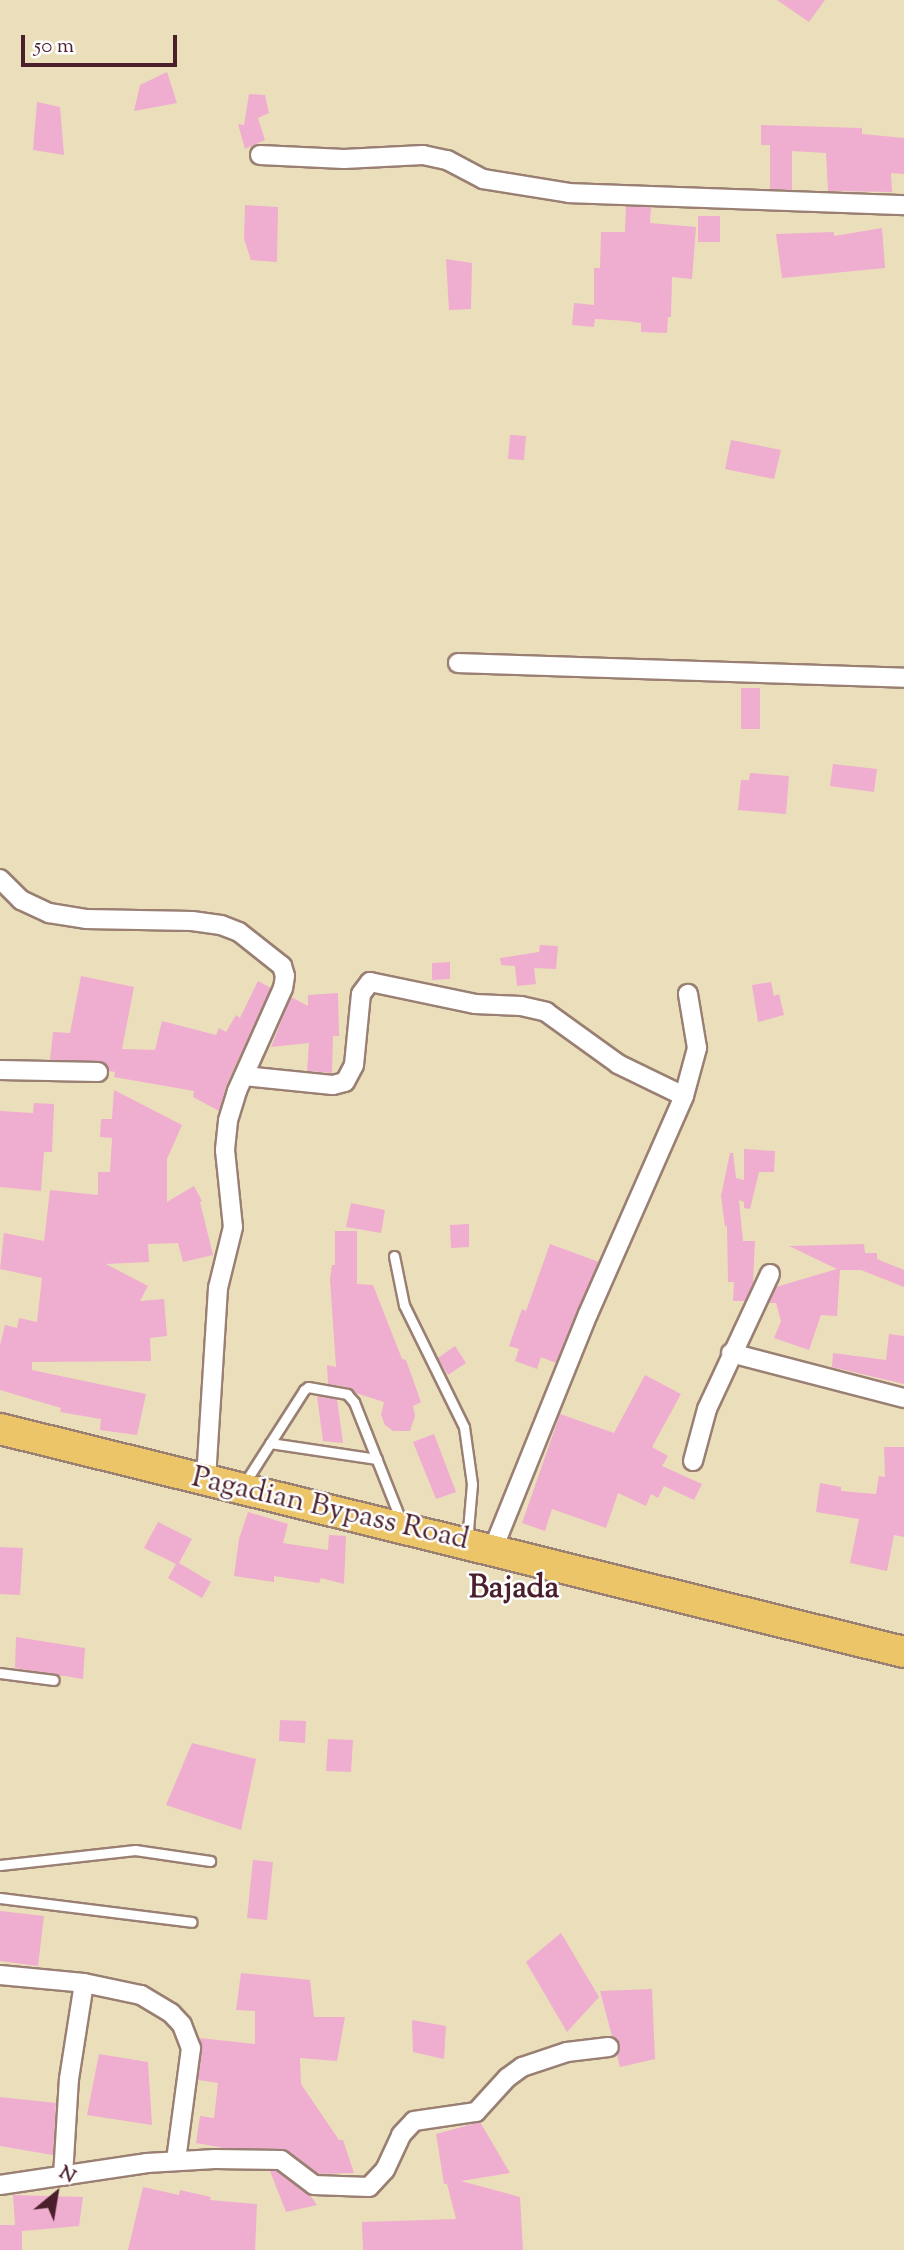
<!DOCTYPE html>
<style>
body{margin:0}
#map{position:relative;width:904px;height:2250px;overflow:hidden;background:#ebdfbb;font-family:"Sorts Mill Goudy",serif}
div>[style]{position:absolute}
[style*='--x']{left:calc(var(--x)*1px);top:calc(var(--y)*1px);width:calc(var(--w)*1px);rotate:calc(var(--a)*1deg)}
.building>*{inset:0;background:#efadcf}
.roads{filter:drop-shadow(2px 0 #9a7f73) drop-shadow(-2px 0 #9a7f73) drop-shadow(0 2px #9a7f73) drop-shadow(0 -2px #9a7f73)}
.service>*{height:9px;margin:-4.5px;padding:0 4.5px;transform-origin:4.5px;border-radius:4.5px;background:#fff}
.minor>*{height:18px;margin:-9px;padding:0 9px;transform-origin:9px;border-radius:9px;background:#fff}
.trunk>*{height:30px;margin:-15px;padding:0 15px;transform-origin:15px;border-radius:15px;background:#edc569}
span{translate:-50% -50%;white-space:nowrap;text-align:center;line-height:1.15;-webkit-text-stroke:5px #fff;paint-order:stroke}
.street-label{font-size:30px;color:#4a1f2b}
.neighbourhood-label{font-size:32px;color:#4a1f2b;font-weight:700}
.north{position:absolute;left:21px;top:2159px;width:70px;height:70px;-webkit-text-stroke:5px #fff;paint-order:stroke;rotate:30deg;font-size:19px;font-weight:700;line-height:28px;text-align:center;color:#4a1f2b}
.north::after{content:'';display:block;margin:auto;width:24px;height:32px;background:#4a1f2b;clip-path:polygon(50% 0,100% 100%,50% 72%,0 100%)}
.scale{position:absolute;left:21px;top:35px;width:156px;height:32px;box-sizing:border-box;border:4px solid #4a1f2b;border-top:0;padding-left:9px;font-size:21px;line-height:24px;white-space:nowrap;color:#4a1f2b;-webkit-text-stroke:5px #fff;paint-order:stroke}
</style>
<div id="map">
<div class="building">
<i style="clip-path:polygon(777px 0,825px 0,809px 22px)"></i>
<i style="clip-path:polygon(167px 72px,177px 103px,134px 111px,140px 85px)"></i>
<i style="clip-path:polygon(249px 94px,265px 95px,269px 113px,258px 118px,265px 140px,245px 149px,238px 124px,244px 125px)"></i>
<i style="clip-path:polygon(37px 102px,60px 107px,64px 155px,33px 150px)"></i>
<i style="clip-path:polygon(761px 125px,862px 128px,862px 134px,904px 138px,904px 174px,891px 173px,892px 192px,828px 191px,826px 153px,792px 151px,792px 190px,770px 189px,770px 145px,761px 145px)"></i>
<i style="clip-path:polygon(245px 205px,278px 207px,277px 262px,251px 260px,244px 239px)"></i>
<i style="clip-path:polygon(626px 206px,651px 207px,650px 223px,696px 227px,692px 279px,672px 277px,671px 317px,668px 317px,667px 333px,641px 332px,641px 323px,627px 321px,595px 319px,594px 327px,572px 325px,574px 303px,594px 305px,594px 268px,600px 268px,601px 232px,625px 232px)"></i>
<i style="clip-path:polygon(698px 216px,720px 216px,720px 242px,698px 242px)"></i>
<i style="clip-path:polygon(882px 228px,885px 268px,782px 278px,776px 234px,834px 232px,834px 236px)"></i>
<i style="clip-path:polygon(446px 259px,472px 263px,471px 309px,449px 310px)"></i>
<i style="clip-path:polygon(510px 435px,526px 436px,524px 460px,508px 459px)"></i>
<i style="clip-path:polygon(731px 440px,781px 450px,774px 479px,725px 469px)"></i>
<i style="clip-path:polygon(741px 688px,760px 688px,760px 729px,741px 729px)"></i>
<i style="clip-path:polygon(833px 764px,877px 769px,874px 792px,830px 786px)"></i>
<i style="clip-path:polygon(750px 773px,789px 776px,786px 814px,738px 810px,741px 780px,749px 780px)"></i>
<i style="clip-path:polygon(540px 945px,558px 946px,556px 969px,534px 968px,536px 984px,517px 986px,515px 966px,501px 965px,500px 958px,539px 952px)"></i>
<i style="clip-path:polygon(450px 962px,450px 979px,432px 980px,432px 963px)"></i>
<i style="clip-path:polygon(81px 976px,134px 987px,122px 1049px,155px 1050px,162px 1021px,216px 1035px,219px 1028px,226px 1032px,236px 1015px,240px 1018px,258px 981px,271px 988px,226px 1086px,219px 1111px,193px 1097px,194px 1091px,114px 1077px,115px 1072px,109px 1071px,103px 1062px,50px 1060px,53px 1032px,70px 1033px)"></i>
<i style="clip-path:polygon(771px 982px,774px 996px,779px 994px,784px 1015px,758px 1022px,752px 985px)"></i>
<i style="clip-path:polygon(338px 993px,339px 1036px,333px 1036px,332px 1073px,307px 1071px,309px 1043px,271px 1047px,291px 997px,308px 1006px,308px 995px)"></i>
<i style="clip-path:polygon(114px 1090px,182px 1125px,167px 1159px,167px 1202px,194px 1186px,202px 1201px,200px 1202px,213px 1255px,183px 1262px,178px 1243px,148px 1244px,149px 1262px,106px 1264px,148px 1286px,140px 1301px,164px 1299px,167px 1336px,150px 1338px,151px 1361px,32px 1362px,32px 1370px,146px 1394px,137px 1435px,100px 1430px,101px 1419px,60px 1412px,61px 1408px,0 1390px,0 1345px,5px 1325px,17px 1328px,19px 1318px,37px 1322px,42px 1278px,0 1269px,4px 1233px,44px 1241px,50px 1190px,98px 1195px,98px 1172px,110px 1172px,112px 1138px,100px 1137px,101px 1119px,112px 1119px)"></i>
<i style="clip-path:polygon(34px 1103px,54px 1104px,52px 1152px,44px 1152px,41px 1191px,0 1187px,0 1111px,33px 1113px)"></i>
<i style="clip-path:polygon(744px 1149px,775px 1151px,774px 1172px,759px 1172px,750px 1209px,744px 1208px,744px 1202px,739px 1200px,743px 1241px,755px 1241px,753px 1283px,745px 1301px,733px 1301px,734px 1282px,728px 1282px,727px 1225px,725px 1227px,721px 1196px,730px 1153px,733px 1153px,736px 1178px,744px 1180px)"></i>
<i style="clip-path:polygon(351px 1203px,385px 1210px,381px 1233px,346px 1227px)"></i>
<i style="clip-path:polygon(469px 1224px,469px 1247px,451px 1248px,450px 1225px)"></i>
<i style="clip-path:polygon(335px 1231px,357px 1231px,357px 1284px,373px 1285px,402px 1359px,406px 1360px,421px 1402px,413px 1406px,415px 1416px,410px 1431px,393px 1431px,385px 1425px,381px 1415px,384px 1402px,356px 1393px,348px 1387px,328px 1384px,327px 1365px,336px 1367px,330px 1280px,332px 1265px,335px 1265px)"></i>
<i style="clip-path:polygon(550px 1244px,599px 1262px,556px 1363px,541px 1357px,537px 1369px,515px 1361px,519px 1349px,509px 1346px,522px 1309px,526px 1311px)"></i>
<i style="clip-path:polygon(864px 1244px,865px 1253px,877px 1253px,877px 1259px,904px 1270px,904px 1287px,861px 1270px,840px 1270px,837px 1316px,821px 1315px,809px 1350px,774px 1338px,781px 1321px,776px 1303px,769px 1303px,776px 1287px,837px 1269px,789px 1246px)"></i>
<i style="clip-path:polygon(889px 1334px,904px 1336px,904px 1384px,832px 1367px,833px 1353px,886px 1360px)"></i>
<i style="clip-path:polygon(455px 1346px,466px 1363px,448px 1375px,438px 1358px)"></i>
<i style="clip-path:polygon(645px 1375px,681px 1394px,652px 1447px,668px 1456px,662px 1466px,702px 1484px,694px 1500px,664px 1486px,658px 1498px,651px 1494px,646px 1506px,618px 1493px,606px 1528px,552px 1509px,545px 1531px,522px 1523px,560px 1414px,614px 1433px)"></i>
<i style="clip-path:polygon(317px 1396px,337px 1399px,343px 1443px,323px 1441px)"></i>
<i style="clip-path:polygon(434px 1434px,456px 1492px,436px 1499px,413px 1442px)"></i>
<i style="clip-path:polygon(884px 1447px,904px 1447px,904px 1537px,894px 1535px,887px 1571px,850px 1563px,859px 1519px,816px 1512px,820px 1483px,841px 1487px,841px 1491px,876px 1494px,879px 1476px,885px 1477px)"></i>
<i style="clip-path:polygon(248px 1512px,288px 1524px,283px 1543px,328px 1550px,329px 1535px,346px 1536px,344px 1584px,321px 1578px,319px 1583px,274px 1576px,274px 1582px,234px 1576px,239px 1539px)"></i>
<i style="clip-path:polygon(158px 1522px,192px 1539px,179px 1563px,211px 1582px,202px 1598px,168px 1578px,176px 1564px,144px 1548px)"></i>
<i style="clip-path:polygon(0 1547px,23px 1548px,20px 1595px,0 1594px)"></i>
<i style="clip-path:polygon(16px 1637px,85px 1648px,83px 1679px,15px 1668px)"></i>
<i style="clip-path:polygon(280px 1720px,306px 1721px,305px 1743px,279px 1741px)"></i>
<i style="clip-path:polygon(328px 1739px,353px 1740px,351px 1772px,326px 1771px)"></i>
<i style="clip-path:polygon(192px 1743px,256px 1759px,241px 1830px,166px 1805px)"></i>
<i style="clip-path:polygon(253px 1860px,273px 1862px,267px 1920px,247px 1918px)"></i>
<i style="clip-path:polygon(0 1911px,44px 1916px,38px 1966px,0 1961px)"></i>
<i style="clip-path:polygon(561px 1933px,599px 1997px,567px 2032px,526px 1962px)"></i>
<i style="clip-path:polygon(241px 1973px,310px 1980px,314px 2017px,345px 2017px,337px 2061px,300px 2058px,301px 2084px,339px 2140px,343px 2140px,354px 2173px,318px 2174px,282px 2149px,224px 2148px,196px 2143px,200px 2116px,214px 2118px,218px 2083px,198px 2080px,202px 2050px,199px 2038px,255px 2044px,255px 2011px,236px 2010px)"></i>
<i style="clip-path:polygon(652px 1989px,655px 2059px,620px 2067px,617px 2055px,620px 2045px,612px 2036px,600px 1991px)"></i>
<i style="clip-path:polygon(412px 2020px,446px 2026px,444px 2059px,413px 2052px)"></i>
<i style="clip-path:polygon(99px 2054px,148px 2062px,152px 2125px,87px 2115px)"></i>
<i style="clip-path:polygon(0 2097px,56px 2103px,53px 2155px,0 2146px)"></i>
<i style="clip-path:polygon(480px 2122px,510px 2173px,461px 2181px,520px 2197px,523px 2250px,363px 2250px,362px 2222px,456px 2219px,447px 2184px,444px 2184px,436px 2134px)"></i>
<i style="clip-path:polygon(270px 2171px,277px 2171px,310px 2195px,317px 2205px,286px 2212px)"></i>
<i style="clip-path:polygon(143px 2187px,179px 2195px,180px 2190px,211px 2197px,210px 2200px,257px 2204px,255px 2250px,128px 2250px)"></i>
<i style="clip-path:polygon(13px 2195px,83px 2197px,79px 2226px,22px 2231px,22px 2250px,0 2250px,0 2225px,15px 2225px)"></i>
</div>
<div class="roads">
<div class="service">
<i style="--x:394;--y:1256;--w:50;--a:78.5"></i>
<i style="--x:404;--y:1305;--w:136;--a:63.8"></i>
<i style="--x:464;--y:1427;--w:58;--a:82"></i>
<i style="--x:472;--y:1484;--w:57;--a:95"></i>
<i style="--x:270;--y:1443;--w:108;--a:8.5"></i>
<i style="--x:244;--y:1484;--w:112;--a:-57.4"></i>
<i style="--x:304;--y:1390;--w:5;--a:-37"></i>
<i style="--x:308;--y:1387;--w:40;--a:10"></i>
<i style="--x:347;--y:1394;--w:11;--a:49"></i>
<i style="--x:354;--y:1402;--w:130;--a:68.4"></i>
<i style="--x:0;--y:1673;--w:54;--a:7.4"></i>
<i style="--x:0;--y:1865;--w:136;--a:-6.3"></i>
<i style="--x:135;--y:1850;--w:76;--a:8.3"></i>
<i style="--x:0;--y:1898;--w:193;--a:7.1"></i>
</div>
<div class="minor">
<i style="--x:260;--y:155;--w:84;--a:2.7"></i>
<i style="--x:344;--y:159;--w:79;--a:-2.9"></i>
<i style="--x:423;--y:155;--w:25;--a:12"></i>
<i style="--x:447;--y:160;--w:41;--a:27.8"></i>
<i style="--x:483;--y:179;--w:87;--a:9.2"></i>
<i style="--x:569;--y:193;--w:335;--a:2.1"></i>
<i style="--x:458;--y:663;--w:446;--a:1.9"></i>
<i style="--x:0;--y:879;--w:30;--a:45"></i>
<i style="--x:21;--y:900;--w:31;--a:25"></i>
<i style="--x:49;--y:913;--w:37;--a:9"></i>
<i style="--x:86;--y:919;--w:106;--a:1.1"></i>
<i style="--x:192;--y:921;--w:29;--a:8"></i>
<i style="--x:221;--y:925;--w:19;--a:21"></i>
<i style="--x:239;--y:932;--w:55;--a:38.3"></i>
<i style="--x:282;--y:966;--w:10;--a:73"></i>
<i style="--x:285;--y:976;--w:12;--a:99"></i>
<i style="--x:283;--y:988;--w:113;--a:114.1"></i>
<i style="--x:237;--y:1091;--w:31;--a:107"></i>
<i style="--x:228;--y:1121;--w:29;--a:96"></i>
<i style="--x:225;--y:1150;--w:77;--a:84.1"></i>
<i style="--x:233;--y:1227;--w:63;--a:103.8"></i>
<i style="--x:218;--y:1288;--w:192;--a:93.6"></i>
<i style="--x:0;--y:1070;--w:98;--a:1.2"></i>
<i style="--x:244;--y:1076;--w:89;--a:5.8"></i>
<i style="--x:333;--y:1085;--w:12;--a:-14"></i>
<i style="--x:345;--y:1082;--w:19;--a:-62"></i>
<i style="--x:354;--y:1065;--w:71;--a:-84.4"></i>
<i style="--x:361;--y:994;--w:15;--a:-53"></i>
<i style="--x:370;--y:982;--w:107;--a:11.8"></i>
<i style="--x:475;--y:1004;--w:46;--a:2.5"></i>
<i style="--x:521;--y:1006;--w:26;--a:13"></i>
<i style="--x:546;--y:1012;--w:89;--a:35.8"></i>
<i style="--x:618;--y:1064;--w:73;--a:25.9"></i>
<i style="--x:731;--y:1353;--w:179;--a:14.6"></i>
<i style="--x:693;--y:1461;--w:54;--a:-74.9"></i>
<i style="--x:707;--y:1409;--w:149;--a:-65"></i>
<i style="--x:493;--y:1549;--w:253;--a:-68"></i>
<i style="--x:588;--y:1314;--w:238;--a:-66.2"></i>
<i style="--x:684;--y:1096;--w:50;--a:-74.8"></i>
<i style="--x:697;--y:1048;--w:55;--a:-99.5"></i>
<i style="--x:0;--y:1975;--w:84;--a:5.4"></i>
<i style="--x:84;--y:1983;--w:58;--a:11.9"></i>
<i style="--x:141;--y:1995;--w:35;--a:31"></i>
<i style="--x:171;--y:2013;--w:16;--a:47"></i>
<i style="--x:182;--y:2025;--w:25;--a:69"></i>
<i style="--x:191;--y:2048;--w:113;--a:97.6"></i>
<i style="--x:63;--y:2176;--w:97;--a:-86.5"></i>
<i style="--x:69;--y:2079;--w:97;--a:-81.1"></i>
<i style="--x:0;--y:2185;--w:149;--a:-8.5"></i>
<i style="--x:147;--y:2163;--w:68;--a:-3.4"></i>
<i style="--x:215;--y:2159;--w:66;--a:0.9"></i>
<i style="--x:281;--y:2160;--w:41;--a:37.1"></i>
<i style="--x:314;--y:2185;--w:55;--a:2.1"></i>
<i style="--x:369;--y:2187;--w:23;--a:-47"></i>
<i style="--x:385;--y:2170;--w:38;--a:-65"></i>
<i style="--x:401;--y:2135;--w:19;--a:-47"></i>
<i style="--x:414;--y:2121;--w:63;--a:-8.3"></i>
<i style="--x:476;--y:2112;--w:46;--a:-47.6"></i>
<i style="--x:507;--y:2078;--w:19;--a:-36"></i>
<i style="--x:522;--y:2067;--w:47;--a:-18.4"></i>
<i style="--x:567;--y:2052;--w:42;--a:-6.8"></i>
</div>
<div class="trunk">
<i style="--x:0;--y:1429;--w:931;--a:13.86"></i>
</div>
</div>
<div class="street-label">
<span style="left:330px;top:1510px;rotate:13deg">Pagadian Bypass Road</span>
</div>
<div class="neighbourhood-label">
<span style="left:514px;top:1589px">Bajada</span>
</div>
<div class="north">N</div>
<div class="scale">50 m</div>
</div>
